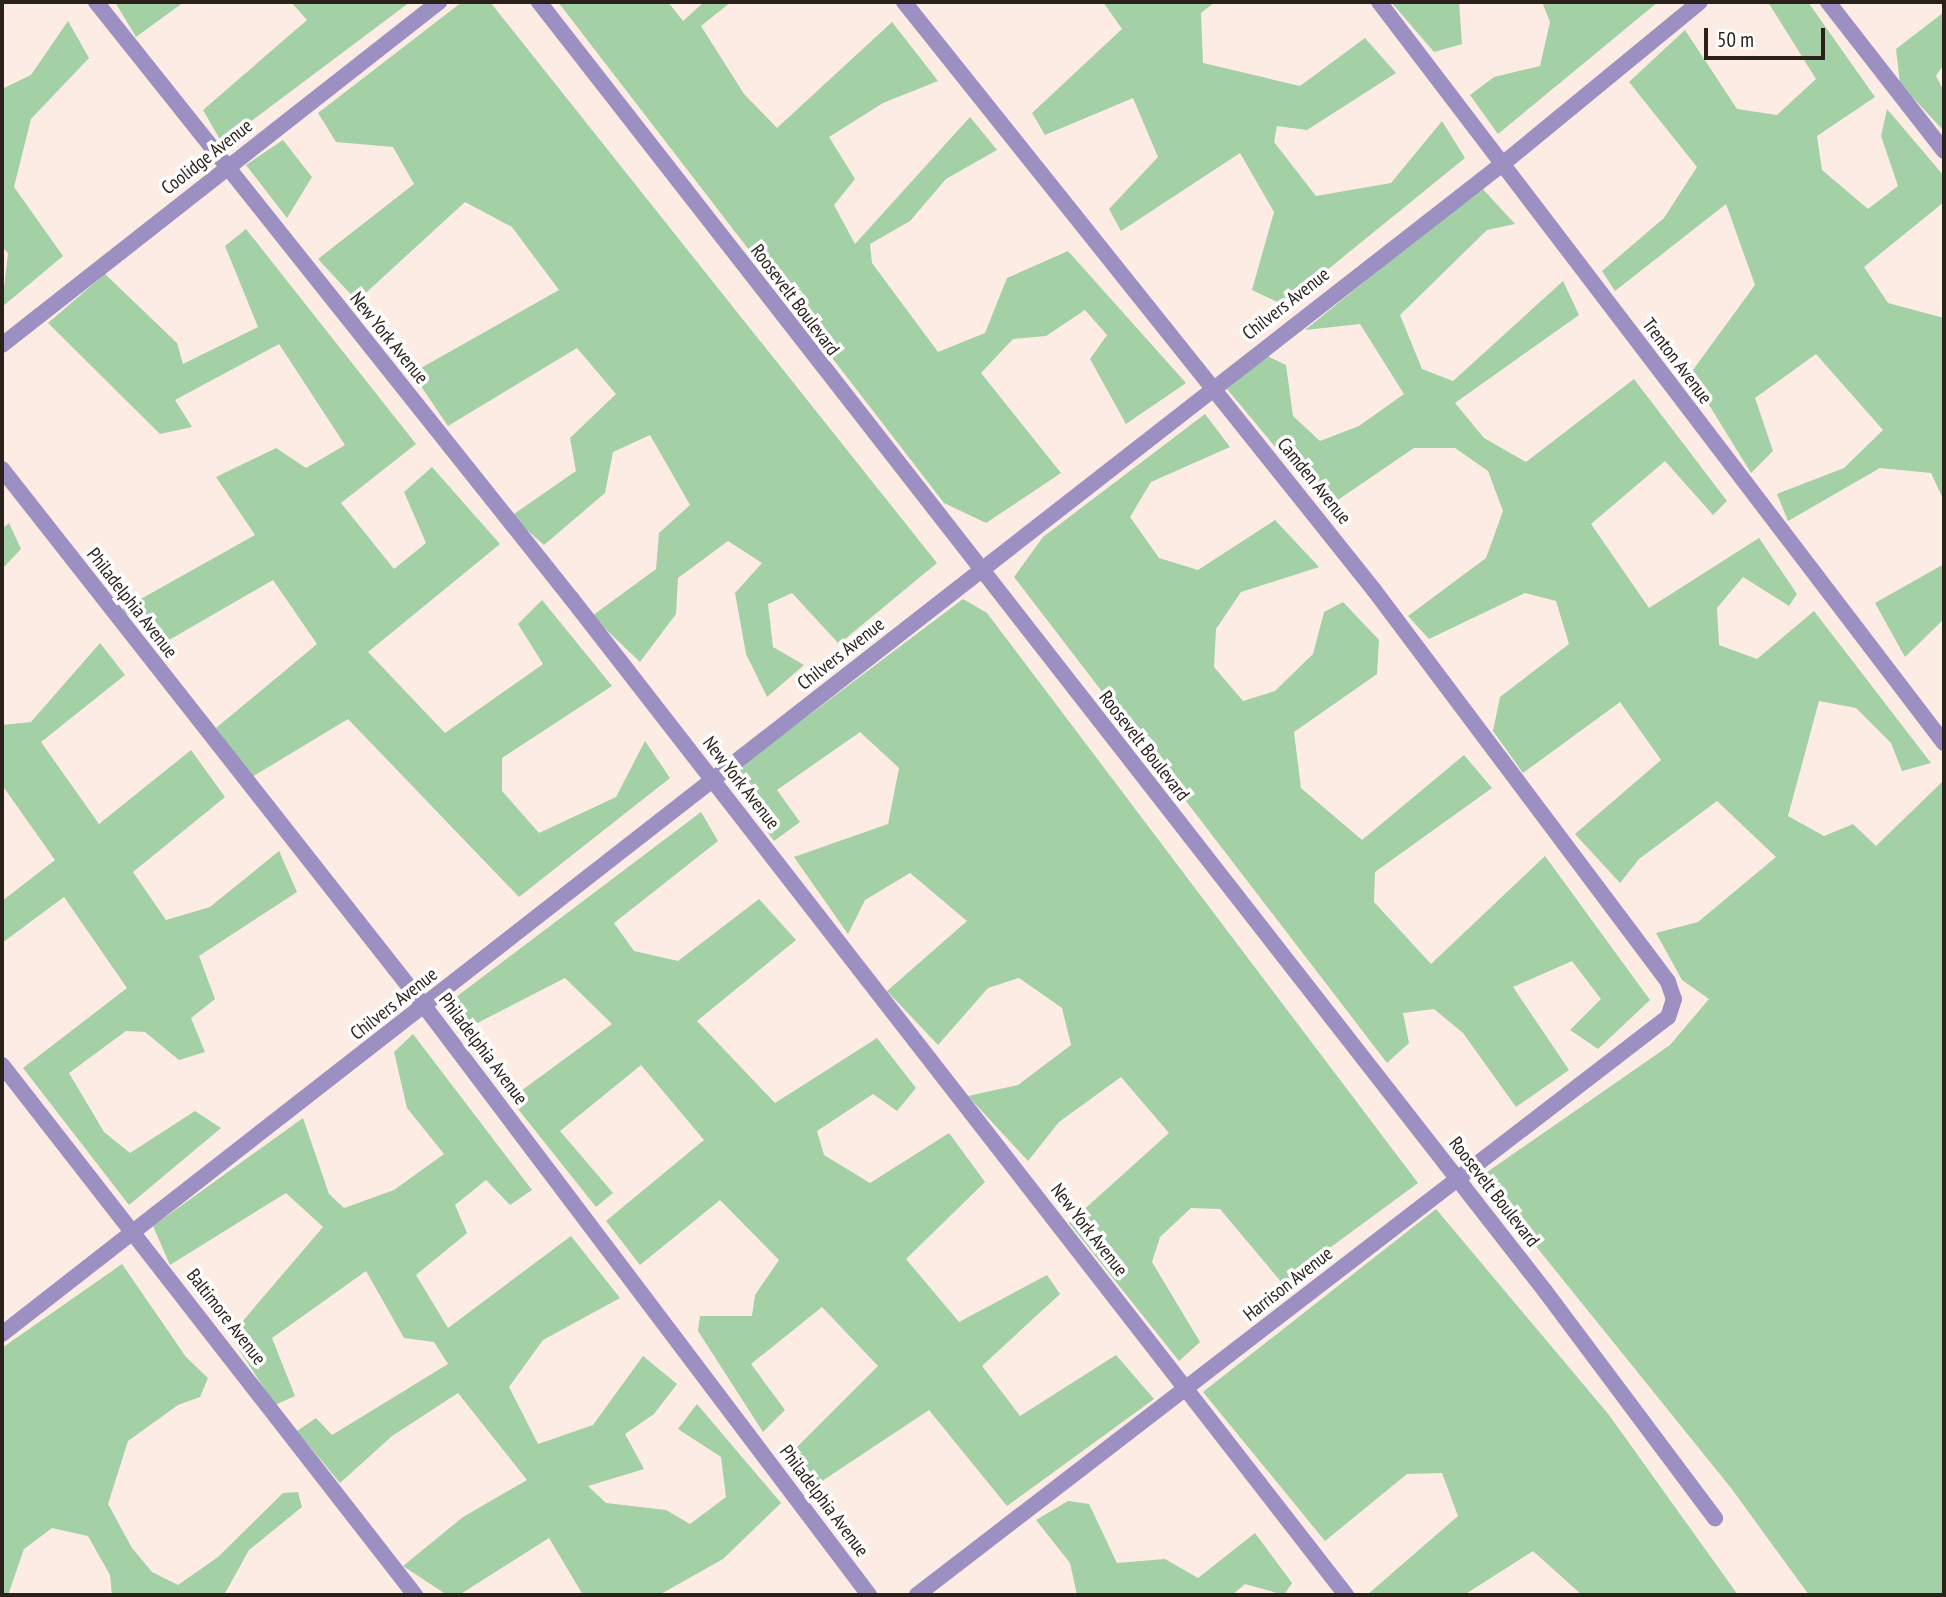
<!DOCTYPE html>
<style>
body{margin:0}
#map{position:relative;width:1946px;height:1597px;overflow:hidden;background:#fdece3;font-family:"PT Sans Narrow",sans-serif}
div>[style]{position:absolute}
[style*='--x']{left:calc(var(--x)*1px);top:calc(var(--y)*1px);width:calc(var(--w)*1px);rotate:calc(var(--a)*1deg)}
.green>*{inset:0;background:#a3d0a5}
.minor>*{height:16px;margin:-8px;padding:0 8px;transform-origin:8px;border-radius:8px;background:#9c8fc2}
span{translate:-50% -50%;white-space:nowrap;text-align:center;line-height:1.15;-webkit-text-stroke:7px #fff;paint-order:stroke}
.street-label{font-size:19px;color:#2b211b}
.frame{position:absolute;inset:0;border:4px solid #2b211b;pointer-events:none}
.scale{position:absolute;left:1704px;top:28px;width:121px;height:32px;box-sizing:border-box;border:4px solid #2b211b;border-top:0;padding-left:9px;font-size:21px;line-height:24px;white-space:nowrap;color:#2b211b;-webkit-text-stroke:5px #fff;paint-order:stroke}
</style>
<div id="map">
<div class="green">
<i style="clip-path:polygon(115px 2px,184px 2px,136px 37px)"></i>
<i style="clip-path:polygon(291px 2px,410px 2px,222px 143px,203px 110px,307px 20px)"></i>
<i style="clip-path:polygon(462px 2px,490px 2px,937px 563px,839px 644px,792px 593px,768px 604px,773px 647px,804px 665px,767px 697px,746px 654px,735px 593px,762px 563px,728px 541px,678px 578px,676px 614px,640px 662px,592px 616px,656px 569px,659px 533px,690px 505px,650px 435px,613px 452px,605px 493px,544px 545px,511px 516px,576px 471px,570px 438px,616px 394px,577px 348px,448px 426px,412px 373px,559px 290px,512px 227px,465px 202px,357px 301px,318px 259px,414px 184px,393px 147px,336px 142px,318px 113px)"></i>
<i style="clip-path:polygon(558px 2px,668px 2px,683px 21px,704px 2px,731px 2px,701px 26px,744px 94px,777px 128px,892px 22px,938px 81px,883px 103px,829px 137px,855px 179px,834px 205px,855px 244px,970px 117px,997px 150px,946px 179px,910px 221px,870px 244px,872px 263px,938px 352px,985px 333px,1007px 278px,1068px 251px,1186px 383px,1126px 424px,1090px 359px,1107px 335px,1085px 310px,1046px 336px,1013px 339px,981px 373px,1061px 473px,986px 523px,944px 503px)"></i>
<i style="clip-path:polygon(1103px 2px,1215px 2px,1201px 13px,1203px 63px,1300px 86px,1365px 38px,1396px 73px,1307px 130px,1277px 126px,1274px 142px,1316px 196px,1391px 183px,1442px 121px,1465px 158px,1284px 305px,1252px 290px,1274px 212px,1240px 153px,1121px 231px,1109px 209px,1158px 157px,1133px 98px,1045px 135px,1032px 113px,1122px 29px)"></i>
<i style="clip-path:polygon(1391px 2px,1459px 2px,1462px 44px,1434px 52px)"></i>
<i style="clip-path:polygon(1542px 2px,1658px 2px,1498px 134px,1470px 95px,1494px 77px,1540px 66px,1550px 22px)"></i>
<i style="clip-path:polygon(1768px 2px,1808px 2px,1875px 97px,1817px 136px,1822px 170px,1868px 209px,1898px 186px,1881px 136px,1887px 109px,1944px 176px,1944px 202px,1864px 267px,1888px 303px,1944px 318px,1944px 501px,1931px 473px,1880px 468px,1788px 521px,1777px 494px,1844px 468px,1883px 430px,1816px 354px,1755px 398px,1773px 451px,1751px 473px,1690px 374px,1755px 285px,1726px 204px,1615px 291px,1602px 271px,1664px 218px,1697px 167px,1629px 82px,1685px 30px,1737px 109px,1777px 115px,1816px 79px)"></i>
<i style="clip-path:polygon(1944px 12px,1944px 64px,1936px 76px,1944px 91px,1944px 131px,1900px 84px,1896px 49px)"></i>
<i style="clip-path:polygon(68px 21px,89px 58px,31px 119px,14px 187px,63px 256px,2px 307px,8px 253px,2px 247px,2px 89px,31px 75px)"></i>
<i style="clip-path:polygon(283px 140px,312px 177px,287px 218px,246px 165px)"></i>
<i style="clip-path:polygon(1481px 187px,1515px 224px,1487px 230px,1400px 315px,1422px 369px,1453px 381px,1563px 281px,1579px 315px,1455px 403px,1484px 438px,1526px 462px,1634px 379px,1727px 501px,1713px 515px,1665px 461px,1591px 524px,1649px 608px,1759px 538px,1797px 594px,1789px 606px,1743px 577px,1717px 608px,1719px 645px,1757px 659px,1814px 611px,1931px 763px,1902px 771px,1891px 743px,1856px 708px,1819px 701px,1788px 816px,1824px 836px,1853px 824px,1876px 846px,1944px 780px,1944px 1595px,1809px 1595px,1731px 1488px,1480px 1177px,1670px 1045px,1709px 999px,1682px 980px,1656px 933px,1698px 922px,1776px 857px,1717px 801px,1639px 859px,1620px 883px,1575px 834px,1661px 760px,1620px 702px,1523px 773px,1493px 731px,1500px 697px,1569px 644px,1556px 601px,1525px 593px,1429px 639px,1408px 616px,1486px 558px,1503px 511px,1488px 471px,1455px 448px,1414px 448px,1326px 508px,1227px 389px,1267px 356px,1286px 365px,1293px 416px,1320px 441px,1359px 426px,1404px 394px,1360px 324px,1305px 330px)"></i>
<i style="clip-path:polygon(246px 229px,416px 444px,341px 503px,394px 569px,426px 543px,404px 492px,432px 467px,500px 544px,368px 652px,445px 733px,543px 664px,518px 624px,542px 600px,612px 686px,502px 758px,502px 791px,539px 833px,616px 797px,645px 741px,670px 778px,519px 897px,348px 719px,252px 777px,216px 728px,317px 644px,273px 580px,169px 640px,121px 610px,255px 535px,216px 477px,276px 448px,306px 468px,345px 445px,279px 344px,175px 400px,192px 427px,160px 434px,48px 323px,105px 274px,177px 343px,183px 364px,258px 327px,225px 246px)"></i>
<i style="clip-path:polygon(1205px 414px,1230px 447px,1151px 482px,1130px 517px,1159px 558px,1198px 570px,1275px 520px,1319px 567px,1241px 592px,1216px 629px,1214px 667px,1243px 701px,1275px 691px,1313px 654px,1324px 612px,1343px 602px,1379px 640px,1377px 674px,1294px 732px,1301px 788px,1362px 840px,1464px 755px,1492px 788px,1375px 872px,1374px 902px,1431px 964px,1545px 856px,1650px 1000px,1598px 1049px,1570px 1030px,1601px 999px,1572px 961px,1513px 987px,1569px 1070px,1516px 1107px,1463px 1033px,1434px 1009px,1403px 1013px,1409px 1043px,1387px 1063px,1014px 577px,1043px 537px)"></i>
<i style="clip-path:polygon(9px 523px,21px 549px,2px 569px,2px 529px)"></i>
<i style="clip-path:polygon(1944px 564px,1944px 619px,1905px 657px,1875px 603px)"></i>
<i style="clip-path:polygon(963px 599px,987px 613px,1418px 1183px,1282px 1283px,1220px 1209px,1191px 1208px,1160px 1237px,1152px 1262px,1200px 1342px,1179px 1361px,1069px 1223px,1169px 1133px,1121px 1077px,1059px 1122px,1028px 1161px,968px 1096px,1018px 1085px,1071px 1045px,1062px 1008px,1019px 978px,988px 988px,938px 1045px,887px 991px,967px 921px,910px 873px,865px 900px,848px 934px,794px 857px,888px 824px,899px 768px,860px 732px,777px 790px,800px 822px,774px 841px,727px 777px)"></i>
<i style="clip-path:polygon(100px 643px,125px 675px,41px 742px,99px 824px,191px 750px,225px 797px,133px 872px,166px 920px,210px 907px,279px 851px,297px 892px,199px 956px,215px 999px,191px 1018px,205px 1052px,179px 1060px,145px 1032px,126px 1031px,69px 1073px,104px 1132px,130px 1153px,195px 1111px,221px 1128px,129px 1205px,23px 1068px,127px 988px,64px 897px,2px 943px,2px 901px,55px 860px,2px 785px,2px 725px,31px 722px)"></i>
<i style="clip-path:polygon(701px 812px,718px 841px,614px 923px,634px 951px,678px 961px,759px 899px,796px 940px,697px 1021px,775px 1103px,877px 1038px,916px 1088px,897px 1111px,873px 1094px,817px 1131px,824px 1155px,870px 1183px,949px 1133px,985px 1182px,906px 1259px,959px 1322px,1047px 1275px,1060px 1294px,982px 1366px,1020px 1416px,1116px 1355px,1154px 1399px,1007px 1506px,929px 1410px,813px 1487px,793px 1451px,878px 1366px,822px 1307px,751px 1364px,785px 1410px,763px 1432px,698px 1331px,700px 1316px,752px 1316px,755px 1295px,779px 1260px,720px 1200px,640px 1265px,606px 1221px,704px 1140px,641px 1065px,560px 1131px,613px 1193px,596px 1207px,510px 1099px,612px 1024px,565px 978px,458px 1033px,444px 1006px)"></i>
<i style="clip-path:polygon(413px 1034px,532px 1190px,510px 1205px,486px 1180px,455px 1205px,467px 1233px,416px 1275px,448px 1328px,571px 1236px,620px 1298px,543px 1340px,509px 1387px,538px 1444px,593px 1425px,643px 1356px,677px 1384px,654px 1414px,625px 1434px,644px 1469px,588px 1486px,606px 1503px,666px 1510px,690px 1524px,726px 1497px,721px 1457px,678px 1429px,697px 1404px,781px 1503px,723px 1559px,659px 1595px,583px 1595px,549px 1538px,459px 1595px,447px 1595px,403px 1566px,463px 1517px,527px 1480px,458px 1393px,392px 1436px,340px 1483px,297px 1431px,316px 1418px,332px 1435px,448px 1364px,434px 1342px,404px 1338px,366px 1271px,272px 1338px,295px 1396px,275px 1405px,230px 1336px,323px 1227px,286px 1193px,170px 1265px,153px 1226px,303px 1118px,329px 1194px,344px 1208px,394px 1190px,444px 1154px,407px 1108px,394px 1052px)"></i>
<i style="clip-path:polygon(1436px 1209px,1609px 1415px,1738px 1595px,1582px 1595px,1533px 1551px,1464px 1595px,1367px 1595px,1458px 1516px,1442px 1473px,1407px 1474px,1325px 1541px,1203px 1392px)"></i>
<i style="clip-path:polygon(122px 1264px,186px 1357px,208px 1378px,200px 1397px,178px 1405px,128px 1441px,108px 1504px,132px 1548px,152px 1572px,178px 1585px,218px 1557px,283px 1493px,298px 1492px,302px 1507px,249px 1550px,224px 1595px,112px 1595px,110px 1575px,88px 1536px,52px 1528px,24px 1549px,8px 1595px,2px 1595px,2px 1348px)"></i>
<i style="clip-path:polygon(1068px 1501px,1089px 1504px,1117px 1563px,1165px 1559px,1198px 1578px,1255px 1533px,1292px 1583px,1284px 1595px,1245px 1584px,1232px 1595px,1077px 1595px,1070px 1563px,1036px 1520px)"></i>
</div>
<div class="minor">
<i style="--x:96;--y:2;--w:762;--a:51.45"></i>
<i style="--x:571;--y:598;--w:1263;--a:52.14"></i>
<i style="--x:539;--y:2;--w:1635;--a:52.03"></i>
<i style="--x:1545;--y:1291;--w:284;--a:53.2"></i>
<i style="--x:904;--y:2;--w:753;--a:51.36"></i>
<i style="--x:1374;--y:590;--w:490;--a:53.1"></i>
<i style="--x:1668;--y:982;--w:18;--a:71"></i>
<i style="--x:1674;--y:999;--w:19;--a:108"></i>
<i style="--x:1668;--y:1017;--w:948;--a:142.42"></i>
<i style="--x:1379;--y:2;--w:932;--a:52.68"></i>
<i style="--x:1828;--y:2;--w:189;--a:52.1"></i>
<i style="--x:2;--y:345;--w:556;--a:-38.13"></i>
<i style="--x:2;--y:469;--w:684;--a:51.82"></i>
<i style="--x:425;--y:1007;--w:737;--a:52.94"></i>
<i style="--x:2;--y:1065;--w:672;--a:52.07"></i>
<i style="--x:2;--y:1334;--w:1906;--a:-37.95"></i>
<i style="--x:1505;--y:162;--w:252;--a:-39.4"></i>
</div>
<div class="street-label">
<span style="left:207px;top:157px;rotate:-38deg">Coolidge Avenue</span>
<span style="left:795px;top:300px;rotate:53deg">Roosevelt Boulevard</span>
<span style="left:1286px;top:304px;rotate:-38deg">Chilvers Avenue</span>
<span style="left:389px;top:338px;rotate:51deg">New York Avenue</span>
<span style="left:1677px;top:361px;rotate:53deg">Trenton Avenue</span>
<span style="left:1314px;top:481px;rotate:51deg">Camden Avenue</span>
<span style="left:132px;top:603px;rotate:52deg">Philadelphia Avenue</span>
<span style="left:841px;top:654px;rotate:-38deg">Chilvers Avenue</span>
<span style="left:1144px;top:746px;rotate:52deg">Roosevelt Boulevard</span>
<span style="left:741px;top:783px;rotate:52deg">New York Avenue</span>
<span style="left:394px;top:1004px;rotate:-38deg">Chilvers Avenue</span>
<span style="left:483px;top:1049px;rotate:53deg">Philadelphia Avenue</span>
<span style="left:1494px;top:1192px;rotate:52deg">Roosevelt Boulevard</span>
<span style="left:1089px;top:1230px;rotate:52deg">New York Avenue</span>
<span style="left:1288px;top:1284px;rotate:-38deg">Harrison Avenue</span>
<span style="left:226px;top:1317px;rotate:52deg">Baltimore Avenue</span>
<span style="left:824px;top:1501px;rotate:53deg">Philadelphia Avenue</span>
</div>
<div class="frame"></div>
<div class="scale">50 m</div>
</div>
